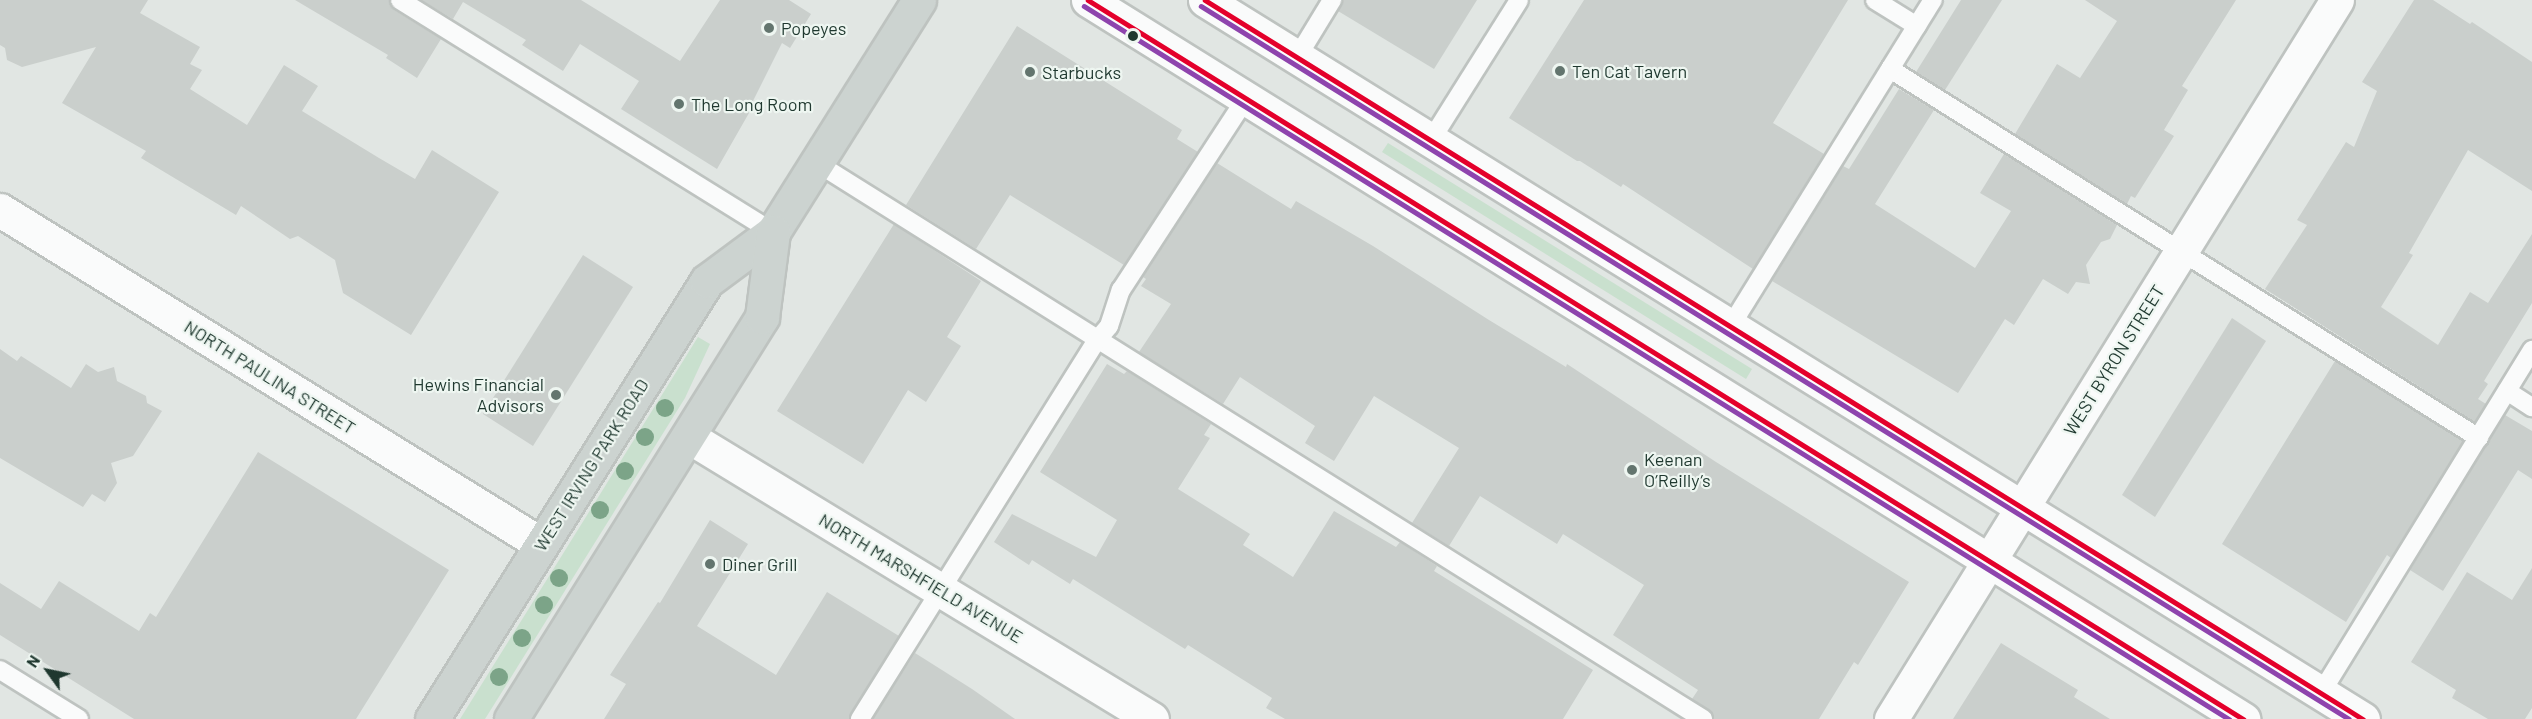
<!DOCTYPE html>
<meta charset="utf-8">
<style>
body{margin:0}
#map{position:relative;width:2532px;height:719px;overflow:hidden;background:#e1e6e3;font-family:Barlow,sans-serif}
div>[style]{position:absolute}
[style*='--x']{left:calc(var(--x)*1px);top:calc(var(--y)*1px);width:calc(var(--w)*1px);rotate:calc(var(--a)*1deg)}
.green>*{inset:0;background:#c9e0ce}
.building>*{inset:0;background:#cacfcc}
.roads{filter:drop-shadow(2px 0 #bec3c0) drop-shadow(-2px 0 #bec3c0) drop-shadow(0 2px #bec3c0) drop-shadow(0 -2px #bec3c0)}
.lane>*{height:18px;margin:-9px;padding:0 9px;transform-origin:9px;border-radius:9px;background:#fafbfb}
.street>*{height:33px;margin:-16.5px;padding:0 16.5px;transform-origin:16.5px;border-radius:16.5px;background:#fafbfb}
.secondary>*{height:33px;margin:-16.5px;padding:0 16.5px;transform-origin:16.5px;border-radius:16.5px;background:#fafbfb}
.primary>*{height:33px;margin:-16.5px;padding:0 16.5px;transform-origin:16.5px;border-radius:16.5px;background:#ccd3d0}
.bus-1>*{height:4.5px;margin:-2.25px;padding:0 2.25px;transform-origin:2.25px;border-radius:2.25px;background:#e4002b}
.bus-2>*{height:4.5px;margin:-2.25px;padding:0 2.25px;transform-origin:2.25px;border-radius:2.25px;background:#8e44ad}
.trees>*{width:18px;height:18px;margin:-9px;border-radius:50%;background:#7ca488}
.dots>*{width:16px;height:16px;translate:-50% -50%;box-sizing:border-box;border:3px solid #eef6f1;border-radius:50%}
span{translate:-50% -50%;white-space:nowrap;text-align:center;line-height:1.15;-webkit-text-stroke:4.5px #eef6f1;paint-order:stroke}
.poi-label{font-size:18px;color:#1f382f}
.left{translate:0 -50%;text-align:left}
.right{translate:-100% -50%;text-align:right}
.street-label{font-size:18px;color:#1f382f}
.north{position:absolute;left:18px;top:641px;width:60px;height:60px;-webkit-text-stroke:4px #eef6f1;paint-order:stroke;rotate:303deg;font-size:16px;font-weight:700;line-height:24px;text-align:center;color:#1f382f}
.north::after{content:'';display:block;margin:auto;width:21px;height:27px;background:#1f382f;clip-path:polygon(50% 0,100% 100%,50% 72%,0 100%)}
</style>
<div id="map">
<div class="green">
<i style="clip-path:polygon(1388px 143px,1752px 369px,1746px 379px,1382px 152px)"></i>
<i style="clip-path:polygon(698px 337px,710px 344px,685px 398px,485px 719px,460px 719px)"></i>
</div>
<div class="building">
<i style="clip-path:polygon(0 0,148px 0,140px 13px,200px 47px,190px 64px,202px 70px,190px 89px,247px 125px,284px 65px,318px 86px,302px 111px,379px 158px,415px 179px,432px 150px,499px 192px,411px 335px,343px 293px,335px 260px,298px 236px,290px 239px,241px 206px,236px 215px,141px 158px,146px 151px,62px 103px,96px 47px,22px 67px,7px 60px,5px 48px,0 45px)"></i>
<i style="clip-path:polygon(295px 0,389px 0,394px 10px,441px 39px,417px 78px,386px 58px,388px 55px)"></i>
<i style="clip-path:polygon(421px 0,581px 0,680px 61px,720px 0,789px 0,811px 14px,790px 48px,782px 43px,751px 105px,753px 106px,717px 169px,621px 109px,639px 81px,580px 44px,563px 71px,522px 45px,526px 40px,463px 2px,453px 19px)"></i>
<i style="clip-path:polygon(1343px 0,1477px 0,1434px 69px,1338px 11px)"></i>
<i style="clip-path:polygon(1584px 0,1848px 0,1773px 123px,1824px 154px,1753px 269px,1623px 184px,1621px 187px,1580px 161px,1577px 161px,1509px 118px)"></i>
<i style="clip-path:polygon(1961px 0,2002px 0,1945px 90px,1916px 72px)"></i>
<i style="clip-path:polygon(2085px 0,2236px 0,2182px 86px,2188px 90px,2164px 130px,2174px 136px,2135px 198px,2131px 196px,2127px 204px,2015px 134px,2057px 64px,2080px 78px,2117px 21px)"></i>
<i style="clip-path:polygon(2414px 0,2433px 0,2470px 24px,2472px 22px,2532px 62px,2532px 191px,2468px 150px,2409px 253px,2413px 255px,2381px 307px,2438px 345px,2470px 292px,2488px 303px,2532px 234px,2532px 303px,2484px 381px,2488px 384px,2478px 399px,2486px 404px,2475px 422px,2265px 289px,2307px 225px,2297px 220px,2314px 193px,2346px 142px,2354px 147px,2377px 91px,2362px 82px)"></i>
<i style="clip-path:polygon(1017px 26px,1182px 130px,1177px 139px,1198px 152px,1124px 265px,1010px 195px,976px 249px,906px 205px)"></i>
<i style="clip-path:polygon(1899px 89px,1934px 110px,1875px 204px,1975px 268px,2011px 211px,1980px 193px,2004px 154px,2117px 225px,2110px 239px,2101px 242px,2086px 265px,2090px 284px,2076px 282px,2068px 294px,2043px 279px,2014px 325px,2005px 319px,1958px 393px,1772px 281px,1843px 166px,1849px 169px)"></i>
<i style="clip-path:polygon(1217px 163px,1291px 209px,1296px 201px,1373px 246px,1489px 320px,1566px 367px,1567px 364px,1716px 462px,1909px 582px,1858px 665px,1854px 662px,1819px 719px,1714px 719px,1709px 710px,1692px 699px,1698px 690px,1613px 635px,1644px 585px,1563px 534px,1557px 544px,1480px 496px,1449px 546px,1412px 523px,1459px 448px,1374px 396px,1334px 461px,1305px 443px,1315px 426px,1240px 377px,1223px 404px,1139px 352px,1171px 304px,1141px 286px,1146px 279px,1143px 277px)"></i>
<i style="clip-path:polygon(894px 224px,981px 281px,947px 337px,961px 346px,926px 402px,908px 390px,863px 464px,777px 411px)"></i>
<i style="clip-path:polygon(583px 255px,633px 287px,533px 446px,483px 414px)"></i>
<i style="clip-path:polygon(2232px 318px,2266px 341px,2155px 517px,2122px 495px)"></i>
<i style="clip-path:polygon(0 349px,17px 361px,21px 356px,71px 388px,86px 364px,98px 372px,114px 367px,117px 381px,146px 396px,147px 403px,162px 411px,133px 456px,111px 463px,117px 483px,105px 502px,92px 494px,83px 507px,0 458px)"></i>
<i style="clip-path:polygon(2335px 361px,2463px 441px,2391px 558px,2387px 555px,2346px 622px,2222px 544px)"></i>
<i style="clip-path:polygon(1107px 364px,1124px 374px,1127px 371px,1211px 424px,1204px 435px,1210px 438px,1178px 489px,1250px 534px,1243px 545px,1293px 577px,1334px 511px,1396px 547px,1400px 542px,1437px 566px,1434px 571px,1593px 670px,1563px 719px,1285px 719px,1266px 708px,1272px 698px,1188px 645px,1185px 649px,1073px 579px,1070px 584px,1032px 560px,1029px 565px,994px 542px,1012px 514px,1096px 557px,1117px 520px,1040px 472px)"></i>
<i style="clip-path:polygon(2505px 415px,2532px 431px,2532px 479px,2518px 470px,2443px 591px,2410px 570px)"></i>
<i style="clip-path:polygon(258px 452px,449px 570px,356px 719px,134px 719px,0 635px,0 583px,41px 609px,59px 581px,139px 631px,150px 613px,156px 617px)"></i>
<i style="clip-path:polygon(710px 520px,748px 544px,697px 626px,776px 675px,827px 592px,899px 636px,849px 719px,604px 719px,626px 684px,610px 675px,658px 602px,660px 603px)"></i>
<i style="clip-path:polygon(2532px 568px,2532px 708px,2525px 719px,2488px 719px,2452px 698px,2456px 690px,2411px 662px,2467px 572px,2512px 600px)"></i>
<i style="clip-path:polygon(2001px 643px,2078px 690px,2074px 697px,2110px 719px,1953px 719px)"></i>
<i style="clip-path:polygon(915px 653px,972px 689px,1015px 719px,873px 719px)"></i>
</div>
<div class="roads">
<div class="lane">
<i style="--x:400;--y:0;--w:439;--a:31.9"></i>
<i style="--x:1875;--y:0;--w:49;--a:31.8"></i>
<i style="--x:1298;--y:56;--w:66;--a:-58.7"></i>
<i style="--x:1890;--y:69;--w:695;--a:32.07"></i>
<i style="--x:1431;--y:140;--w:165;--a:-57.8"></i>
<i style="--x:817;--y:163;--w:1046;--a:32.11"></i>
<i style="--x:1730;--y:327;--w:385;--a:-58.2"></i>
<i style="--x:2507;--y:391;--w:30;--a:33"></i>
<i style="--x:0;--y:670;--w:93;--a:31.8"></i>
<i style="--x:2321;--y:693;--w:403;--a:-58.4"></i>
<i style="--x:860;--y:719;--w:447;--a:-58"></i>
<i style="--x:1097;--y:340;--w:18;--a:-49"></i>
<i style="--x:1109;--y:326;--w:38;--a:-72"></i>
<i style="--x:1121;--y:290;--w:229;--a:-56.9"></i>
</div>
<div class="street">
<i style="--x:0;--y:210;--w:636;--a:31.69"></i>
<i style="--x:689;--y:437;--w:542;--a:31.34"></i>
<i style="--x:1891;--y:719;--w:846;--a:-58.19"></i>
</div>
<div class="secondary">
<i style="--x:1088;--y:0;--w:1361;--a:31.9"></i>
<i style="--x:1205;--y:0;--w:1363;--a:31.84"></i>
</div>
<div class="primary">
<i style="--x:432;--y:719;--w:517;--a:-57.88"></i>
<i style="--x:707;--y:281;--w:82;--a:-36.6"></i>
<i style="--x:773;--y:232;--w:274;--a:-57.8"></i>
<i style="--x:511;--y:719;--w:474;--a:-58"></i>
<i style="--x:762;--y:317;--w:86;--a:-82.6"></i>
</div>
</div>
<div class="bus-1">
<i style="--x:1088;--y:0;--w:1361;--a:31.9"></i>
<i style="--x:1205;--y:0;--w:1363;--a:31.84"></i>
</div>
<div class="bus-2">
<i style="--x:1084;--y:6;--w:1349;--a:31.91"></i>
<i style="--x:1201;--y:6;--w:1351;--a:31.84"></i>
</div>
<div class="trees">
<i style="left:665px;top:408px"></i>
<i style="left:645px;top:437px"></i>
<i style="left:625px;top:471px"></i>
<i style="left:600px;top:510px"></i>
<i style="left:559px;top:578px"></i>
<i style="left:544px;top:605px"></i>
<i style="left:522px;top:638px"></i>
<i style="left:499px;top:677px"></i>
</div>
<div class="dots">
<i style="left:769px;top:28px;background:#63756e"></i>
<i style="left:1133px;top:36px;background:#1f382f"></i>
<i style="left:1560px;top:71px;background:#63756e"></i>
<i style="left:1030px;top:72px;background:#63756e"></i>
<i style="left:679px;top:104px;background:#63756e"></i>
<i style="left:556px;top:395px;background:#63756e"></i>
<i style="left:1632px;top:470px;background:#63756e"></i>
<i style="left:710px;top:564px;background:#63756e"></i>
</div>
<div class="poi-label">
<span class="left" style="left:781px;top:28px">Popeyes</span>
<span class="left" style="left:1572px;top:71px">Ten Cat Tavern</span>
<span class="left" style="left:1042px;top:72px">Starbucks</span>
<span class="left" style="left:691px;top:104px">The Long Room</span>
<span class="right" style="left:544px;top:395px">Hewins Financial<br>Advisors</span>
<span class="left" style="left:1644px;top:470px">Keenan<br>O’Reilly’s</span>
<span class="left" style="left:722px;top:564px">Diner Grill</span>
</div>
<div class="street-label">
<span style="left:2114px;top:360px;rotate:-58deg">WEST BYRON STREET</span>
<span style="left:270px;top:377px;rotate:32deg">NORTH PAULINA STREET</span>
<span style="left:591px;top:465px;rotate:-58deg">WEST IRVING PARK ROAD</span>
<span style="left:921px;top:578px;rotate:31deg">NORTH MARSHFIELD AVENUE</span>
</div>
<div class="north">N</div>
</div>
